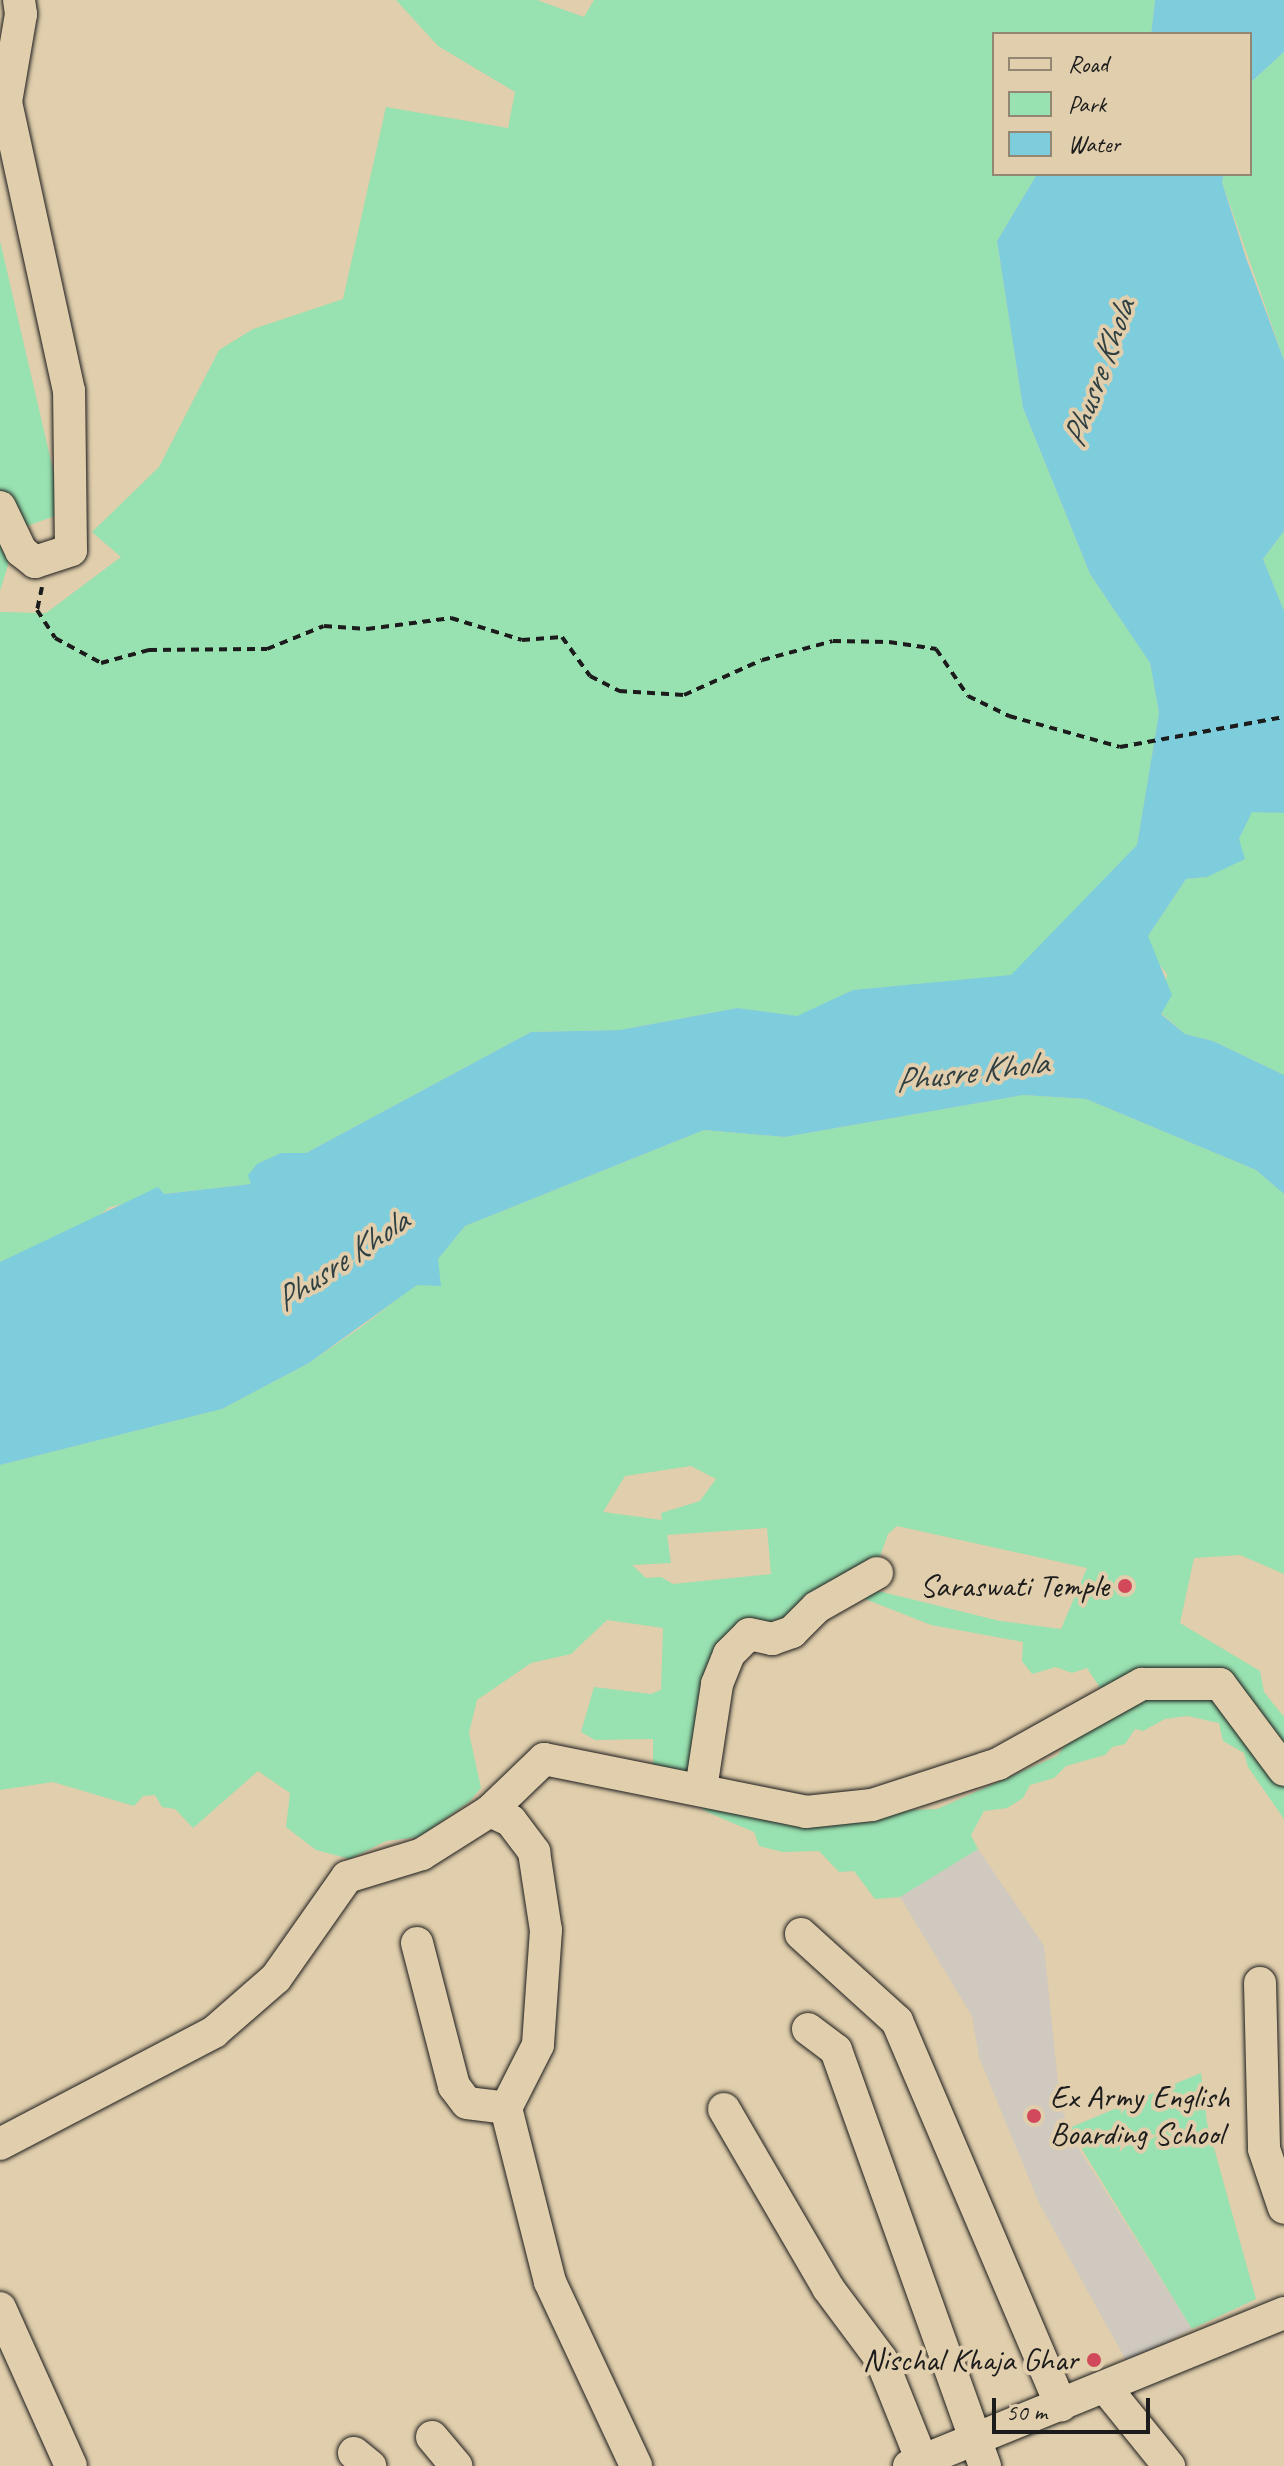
<!DOCTYPE html>
<html>
<head>
<meta charset="utf-8">
<style>
  body { margin:0 }
  #map { position:relative; width:1284px; height:2466px; overflow:hidden; background:#e0ceac; font-family:Caveat,sans-serif }
  div>[style] { position:absolute }
  .built>* { inset:0; background:#cfc9bf }
  .green>* { inset:0; background:#98e1b0 }
  .water>* { inset:0; background:#7ecddc }
  .path>* { height:4px; margin-top:-2px; transform-origin:0; background:repeating-linear-gradient(90deg,#1c1c1c 0 8px,transparent 0 14px) }
  .roads { filter:drop-shadow(0 0 2px #1c1c1c) drop-shadow(0 0 2px #1c1c1c) }
  .minor>* { height:32px; margin:-16px; padding:0 16px; transform-origin:16px; border-radius:16px; background:#e0ceac }
  .dots>* { width:22px; height:22px; translate:-50% -50%; box-sizing:border-box; border:4px solid #e0ceac; border-radius:50% }
  span { translate:-50% -50%; white-space:nowrap; text-align:center; line-height:1.15; -webkit-text-stroke:8px #e0ceac; paint-order:stroke }
  .poi-label { font-size:32px; color:#1c1c1c }
  .right { translate:-100% -50%; text-align:right }
  .left { translate:0 -50%; text-align:left }
  .water-label { font-size:34px; color:#303f42; font-style:italic }
  .legend { position:absolute; left:992px; top:32px; width:260px; height:144px; box-sizing:border-box; background:#e0ceac; border:2px solid #928772; margin:0; padding:10px 14px; list-style:none; font-size:24px; color:#1c1c1c }
  .legend li { display:flex; align-items:center; gap:16px; height:40px }
  .legend b { width:40px; border:2px solid #928772 }
  .scale { position:absolute; left:992px; top:2398px; width:158px; height:36px; box-sizing:border-box; border:4px solid #1c1c1c; border-top:0; padding-left:10px; font-size:24px; line-height:28px; white-space:nowrap; color:#1c1c1c; -webkit-text-stroke:6px #e0ceac; paint-order:stroke }
</style>
</head>
<body>
<div id="map">
  <div class="built">
    <i style="clip-path:polygon(978px 1849px,1044px 1946px,1060px 2103px,1072px 2138px,1192px 2329px,1127px 2362px,1039px 2203px,979px 2057px,972px 2016px,900px 1897px)"></i>
  </div>
  <div class="green">
    <i style="clip-path:polygon(396px 0,537px 0,584px 17px,594px 0,1155px 0,1151px 34px,994px 34px,994px 174px,1037px 174px,997px 241px,1023px 408px,1090px 574px,1150px 663px,1159px 713px,1137px 845px,1012px 976px,853px 990px,797px 1017px,737px 1008px,620px 1030px,531px 1032px,306px 1153px,281px 1153px,252px 1184px,163px 1194px,110px 1207px,93px 1220px,0 1262px,0 612px,46px 613px,121px 557px,92px 532px,159px 467px,219px 350px,253px 329px,343px 299px,386px 107px,508px 128px,515px 92px,438px 46px)"></i>
    <i style="clip-path:polygon(1284px 52px,1284px 360px,1222px 182px,1224px 174px,1250px 174px,1250px 83px)"></i>
    <i style="clip-path:polygon(0 241px,63px 513px,19px 529px,0 591px)"></i>
    <i style="clip-path:polygon(1284px 531px,1284px 611px,1263px 559px)"></i>
    <i style="clip-path:polygon(1252px 811px,1284px 813px,1284px 1075px,1213px 1041px,1185px 1034px,1161px 1013px,1167px 974px,1154px 958px,1148px 936px,1186px 879px,1207px 877px,1239px 839px)"></i>
    <i style="clip-path:polygon(evenodd,1023px 1095px,1086px 1099px,1256px 1170px,1284px 1194px,1284px 1574px,1240px 1555px,1194px 1558px,1180px 1623px,1260px 1671px,1264px 1692px,1284px 1717px,1284px 1763px,1230px 1686px,1107px 1698px,1087px 1668px,1072px 1673px,1056px 1667px,1032px 1674px,1022px 1661px,1023px 1642px,931px 1625px,855px 1595px,870px 1589px,1000px 1621px,1061px 1629px,1087px 1568px,897px 1526px,888px 1534px,875px 1570px,788px 1629px,747px 1628px,690px 1773px,653px 1769px,653px 1739px,595px 1740px,581px 1732px,594px 1687px,651px 1694px,661px 1690px,663px 1628px,607px 1620px,571px 1654px,531px 1663px,477px 1700px,469px 1733px,481px 1788px,469px 1802px,419px 1837px,386px 1841px,350px 1859px,316px 1850px,286px 1827px,290px 1793px,258px 1771px,193px 1828px,175px 1809px,162px 1807px,155px 1795px,143px 1796px,134px 1806px,53px 1782px,0 1790px,0 1465px,222px 1409px,309px 1363px,360px 1328px,417px 1284px,465px 1226px,704px 1130px,785px 1137px,1023px 1095px,691px 1466px,716px 1479px,700px 1501px,661px 1513px,662px 1520px,603px 1512px,625px 1476px,691px 1466px,1023px 1095px,767px 1528px,771px 1574px,673px 1584px,661px 1577px,646px 1578px,632px 1565px,671px 1563px,667px 1535px,767px 1528px)"></i>
    <i style="clip-path:polygon(1132px 1695px,1214px 1699px,1284px 1776px,1284px 1819px,1248px 1767px,1244px 1753px,1223px 1741px,1219px 1723px,1187px 1716px,1165px 1719px,1143px 1731px,1135px 1729px,1125px 1744px,1112px 1747px,1105px 1755px,1066px 1766px,1054px 1778px,1030px 1785px,1023px 1798px,1007px 1808px,984px 1811px,971px 1835px,978px 1849px,900px 1897px,875px 1899px,854px 1871px,839px 1872px,819px 1851px,783px 1852px,759px 1846px,754px 1832px,707px 1812px,679px 1792px,887px 1811px,937px 1809px,1057px 1756px,1075px 1733px)"></i>
    <i style="clip-path:polygon(1201px 2073px,1207px 2123px,1256px 2299px,1192px 2329px,1069px 2128px)"></i>
  </div>
  <div class="water">
    <i style="clip-path:polygon(1155px 0,1284px 0,1284px 52px,1250px 83px,1250px 34px,1151px 34px)"></i>
    <i style="clip-path:polygon(1037px 174px,1224px 174px,1222px 182px,1246px 258px,1284px 360px,1284px 531px,1263px 559px,1284px 611px,1284px 813px,1252px 812px,1239px 839px,1245px 859px,1207px 877px,1186px 879px,1148px 936px,1172px 995px,1161px 1014px,1185px 1034px,1213px 1041px,1284px 1075px,1284px 1194px,1256px 1170px,1086px 1099px,1023px 1095px,785px 1137px,704px 1130px,465px 1226px,438px 1259px,441px 1286px,417px 1285px,309px 1363px,222px 1409px,0 1465px,0 1262px,158px 1187px,164px 1194px,251px 1184px,248px 1175px,257px 1164px,281px 1153px,306px 1153px,531px 1032px,620px 1030px,737px 1008px,797px 1016px,853px 990px,1011px 975px,1137px 845px,1159px 713px,1150px 663px,1090px 574px,1023px 408px,997px 241px)"></i>
  </div>
  <div class="path">
    <i style="left:42px;top:587px;width:24px;rotate:102deg"></i>
    <i style="left:37px;top:610px;width:33px;rotate:57deg"></i>
    <i style="left:55px;top:638px;width:52px;rotate:28.5deg"></i>
    <i style="left:101px;top:663px;width:50px;rotate:-15.2deg"></i>
    <i style="left:149px;top:650px;width:118px;rotate:-0.5deg"></i>
    <i style="left:267px;top:649px;width:61px;rotate:-22deg"></i>
    <i style="left:324px;top:626px;width:43px;rotate:4deg"></i>
    <i style="left:367px;top:629px;width:85px;rotate:-7.5deg"></i>
    <i style="left:451px;top:618px;width:74px;rotate:17.2deg"></i>
    <i style="left:522px;top:640px;width:40px;rotate:-4.3deg"></i>
    <i style="left:562px;top:637px;width:48px;rotate:54.3deg"></i>
    <i style="left:590px;top:676px;width:33px;rotate:27deg"></i>
    <i style="left:619px;top:691px;width:65px;rotate:3.5deg"></i>
    <i style="left:684px;top:695px;width:85px;rotate:-24.2deg"></i>
    <i style="left:762px;top:660px;width:73px;rotate:-15deg"></i>
    <i style="left:833px;top:641px;width:56px;rotate:1deg"></i>
    <i style="left:889px;top:642px;width:48px;rotate:8.5deg"></i>
    <i style="left:936px;top:649px;width:57px;rotate:55.8deg"></i>
    <i style="left:968px;top:696px;width:46px;rotate:26deg"></i>
    <i style="left:1009px;top:716px;width:115px;rotate:15.6deg"></i>
    <i style="left:1120px;top:747px;width:167px;rotate:-10.4deg"></i>
  </div>
  <div class="roads">
    <div class="minor">
      <i style="left:0;top:507px;width:49px;rotate:64.5deg"></i>
      <i style="left:21px;top:551px;width:18px;rotate:38deg"></i>
      <i style="left:35px;top:562px;width:38px;rotate:-18deg"></i>
      <i style="left:71px;top:550px;width:159px;rotate:-90.7deg"></i>
      <i style="left:69px;top:391px;width:296px;rotate:-102.3deg"></i>
      <i style="left:6px;top:102px;width:89px;rotate:-80.3deg"></i>
      <i style="left:21px;top:14px;width:14px;rotate:-98deg"></i>
      <i style="left:701px;top:1789px;width:106px;rotate:-81.3deg"></i>
      <i style="left:717px;top:1684px;width:32px;rotate:-68deg"></i>
      <i style="left:729px;top:1654px;width:28px;rotate:-45deg"></i>
      <i style="left:749px;top:1634px;width:24px;rotate:12deg"></i>
      <i style="left:772px;top:1639px;width:21px;rotate:-19deg"></i>
      <i style="left:792px;top:1632px;width:35px;rotate:-45deg"></i>
      <i style="left:817px;top:1607px;width:69px;rotate:-29.5deg"></i>
      <i style="left:490px;top:1811px;width:75px;rotate:-43.9deg"></i>
      <i style="left:544px;top:1759px;width:267px;rotate:11.4deg"></i>
      <i style="left:806px;top:1812px;width:66px;rotate:-6.1deg"></i>
      <i style="left:872px;top:1805px;width:133px;rotate:-18deg"></i>
      <i style="left:998px;top:1764px;width:165px;rotate:-29.1deg"></i>
      <i style="left:1142px;top:1684px;width:78px"></i>
      <i style="left:1220px;top:1684px;width:107px;rotate:53.3deg"></i>
      <i style="left:801px;top:1934px;width:130px;rotate:42.2deg"></i>
      <i style="left:897px;top:2021px;width:418px;rotate:66.9deg"></i>
      <i style="left:417px;top:1943px;width:148px;rotate:75.5deg"></i>
      <i style="left:454px;top:2086px;width:21px;rotate:53deg"></i>
      <i style="left:467px;top:2103px;width:39px;rotate:7deg"></i>
      <i style="left:1260px;top:1983px;width:166px;rotate:88.6deg"></i>
      <i style="left:1264px;top:2149px;width:62px;rotate:71.3deg"></i>
      <i style="left:808px;top:2029px;width:35px;rotate:37deg"></i>
      <i style="left:836px;top:2050px;width:442px;rotate:70.3deg"></i>
      <i style="left:724px;top:2109px;width:207px;rotate:59.8deg"></i>
      <i style="left:828px;top:2288px;width:89px;rotate:53.3deg"></i>
      <i style="left:881px;top:2359px;width:110px;rotate:68.1deg"></i>
      <i style="left:0;top:2144px;width:242px;rotate:-27.6deg"></i>
      <i style="left:214px;top:2032px;width:82px;rotate:-41.1deg"></i>
      <i style="left:276px;top:1978px;width:123px;rotate:-54.9deg"></i>
      <i style="left:347px;top:1877px;width:78px;rotate:-17deg"></i>
      <i style="left:422px;top:1854px;width:80px;rotate:-32.3deg"></i>
      <i style="left:490px;top:1811px;width:23px;rotate:25deg"></i>
      <i style="left:511px;top:1821px;width:39px;rotate:53deg"></i>
      <i style="left:534px;top:1852px;width:79px;rotate:81.3deg"></i>
      <i style="left:546px;top:1930px;width:115px;rotate:94deg"></i>
      <i style="left:538px;top:2045px;width:71px;rotate:116.9deg"></i>
      <i style="left:506px;top:2108px;width:179px;rotate:75.8deg"></i>
      <i style="left:550px;top:2282px;width:203px;rotate:64.9deg"></i>
      <i style="left:0;top:2308px;width:173px;rotate:65.8deg"></i>
      <i style="left:1105px;top:2387px;width:102px;rotate:51deg"></i>
      <i style="left:432px;top:2437px;width:38px;rotate:50deg"></i>
      <i style="left:354px;top:2453px;width:21px;rotate:39deg"></i>
      <i style="left:909px;top:2466px;width:405px;rotate:-22.2deg"></i>
    </div>
  </div>
  <div class="dots">
    <i style="left:1125px;top:1586px;background:#d1495b"></i>
    <i style="left:1034px;top:2116px;background:#d1495b"></i>
    <i style="left:1094px;top:2360px;background:#d1495b"></i>
  </div>
  <div class="poi-label">
    <span class="right" style="left:1109px;top:1586px">Saraswati Temple</span>
    <span class="left" style="left:1050px;top:2116px">Ex Army English<br>Boarding School</span>
    <span class="right" style="left:1078px;top:2360px">Nischal Khaja Ghar</span>
  </div>
  <div class="water-label">
    <span style="left:1098px;top:373px;rotate:-70deg">Phusre Khola</span>
    <span style="left:971px;top:1071px;rotate:-7deg">Phusre Khola</span>
    <span style="left:341px;top:1260px;rotate:-34deg">Phusre Khola</span>
  </div>
  <ul class="legend">
  <li><b style="height:10px;background:#e0ceac"></b>Road</li>
  <li><b style="height:22px;background:#98e1b0"></b>Park</li>
  <li><b style="height:22px;background:#7ecddc"></b>Water</li>
  </ul>
  <div class="scale">50 m</div>
</div>
</body>
</html>
